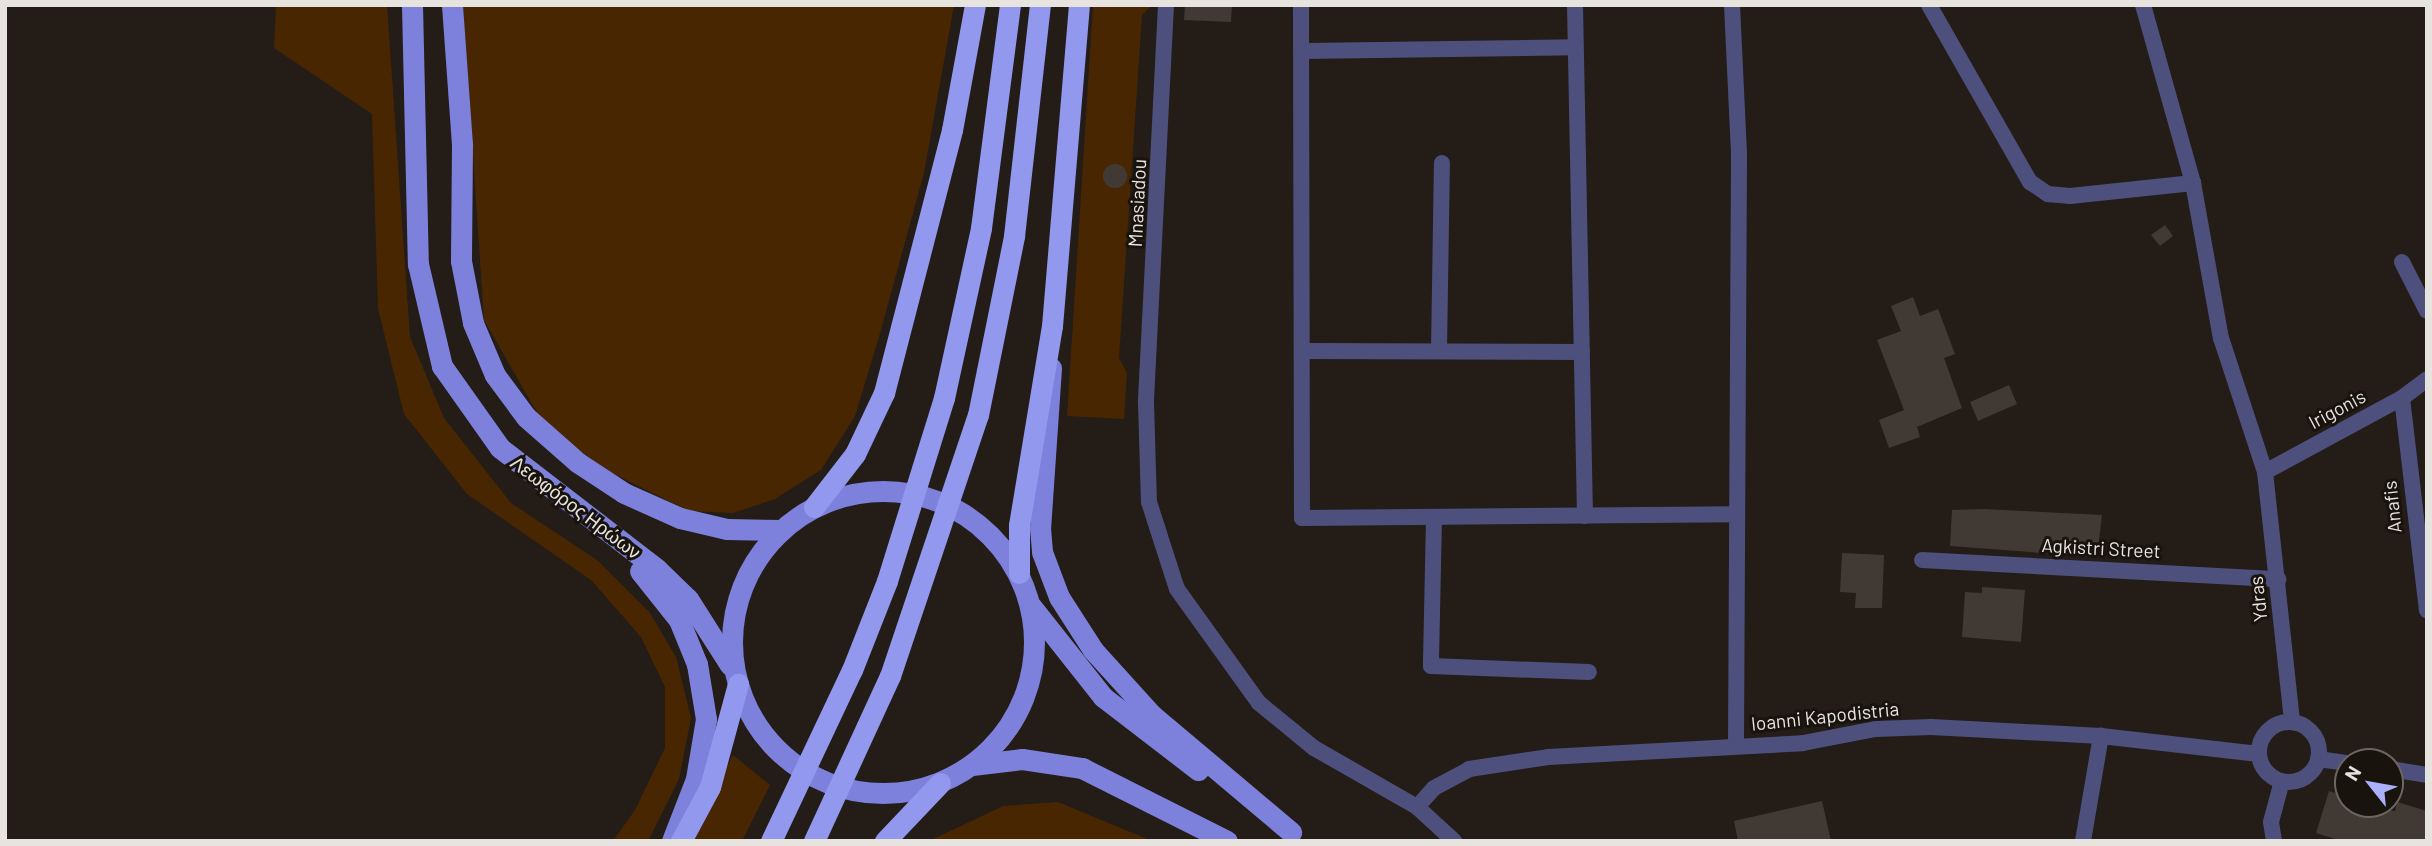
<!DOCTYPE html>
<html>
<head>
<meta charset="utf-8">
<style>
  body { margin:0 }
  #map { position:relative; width:2432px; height:846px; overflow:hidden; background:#231c17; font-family:Barlow,sans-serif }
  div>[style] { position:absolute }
  .green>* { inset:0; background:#482602 }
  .building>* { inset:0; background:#413a34 }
  .round { border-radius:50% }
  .street>* { height:16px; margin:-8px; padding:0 8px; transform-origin:8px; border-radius:8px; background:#4d507c }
  .street>.ring { margin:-8px; padding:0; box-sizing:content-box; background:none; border:16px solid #4d507c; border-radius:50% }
  .primary>* { height:21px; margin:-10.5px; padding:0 10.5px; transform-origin:10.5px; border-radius:10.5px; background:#7e81db }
  .primary>.ring { margin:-10.5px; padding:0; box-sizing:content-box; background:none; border:21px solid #7e81db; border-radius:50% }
  .highway>* { height:21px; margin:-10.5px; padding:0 10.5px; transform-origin:10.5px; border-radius:10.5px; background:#9398ef }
  .highway-bridge>* { height:21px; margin:-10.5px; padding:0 10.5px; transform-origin:10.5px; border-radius:10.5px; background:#9398ef }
  span { translate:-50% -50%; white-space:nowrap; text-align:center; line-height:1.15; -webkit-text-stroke:6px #19130e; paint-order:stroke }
  .street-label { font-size:19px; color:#e7e3df }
  .frame { position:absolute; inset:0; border:7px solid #e7e3df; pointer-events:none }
  .north { position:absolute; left:2334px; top:748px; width:70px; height:70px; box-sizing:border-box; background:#19130e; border:2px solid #6b6662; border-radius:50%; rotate:301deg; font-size:19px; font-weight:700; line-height:28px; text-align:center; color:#e7e3df }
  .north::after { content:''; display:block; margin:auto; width:24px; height:32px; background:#aab0fb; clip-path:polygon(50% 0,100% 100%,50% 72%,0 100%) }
</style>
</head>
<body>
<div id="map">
  <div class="green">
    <i style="clip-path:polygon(276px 5px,387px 5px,410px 337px,444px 418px,511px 503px,597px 560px,650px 613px,676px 657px,691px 718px,679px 779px,648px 841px,613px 841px,635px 810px,665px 748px,665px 687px,641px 637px,591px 580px,467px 494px,404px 414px,378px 309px,372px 114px,274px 48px)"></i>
    <i style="clip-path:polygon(463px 5px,954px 5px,924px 173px,879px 337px,855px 416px,821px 470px,775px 499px,733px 513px,689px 511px,610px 472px,544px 425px,484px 320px)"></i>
    <i style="clip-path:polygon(1093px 5px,1152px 5px,1142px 15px,1119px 358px,1127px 373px,1124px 419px,1067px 416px)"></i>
    <i style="clip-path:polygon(733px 755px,770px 785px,742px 841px,689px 841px)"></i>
    <i style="clip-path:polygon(1058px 802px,1152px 841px,929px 841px,1003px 806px)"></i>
  </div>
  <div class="building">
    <i style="clip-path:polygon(1185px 5px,1232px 5px,1231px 22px,1184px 20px)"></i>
    <i class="round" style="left:1103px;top:164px;width:24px;height:24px"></i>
    <i style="clip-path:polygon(2165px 225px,2173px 236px,2160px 246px,2151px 235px)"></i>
    <i style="clip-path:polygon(1913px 297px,1920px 316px,1938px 309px,1955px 354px,1944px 358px,1962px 408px,1917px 427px,1920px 437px,1889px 448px,1879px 420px,1904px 410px,1877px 340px,1901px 331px,1891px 306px)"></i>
    <i style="clip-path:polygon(2009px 385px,2017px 404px,1978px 421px,1970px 402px)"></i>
    <i style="clip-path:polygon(1983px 509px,2102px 515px,2097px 557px,1950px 546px,1952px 510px)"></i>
    <i style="clip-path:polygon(1842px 553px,1884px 555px,1882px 608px,1855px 608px,1856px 593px,1840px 592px)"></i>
    <i style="clip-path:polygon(1982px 587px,2025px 590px,2021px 642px,1962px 637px,1965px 592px,1982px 593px)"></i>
    <i style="clip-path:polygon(2329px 791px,2348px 797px,2348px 804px,2395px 811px,2397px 802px,2427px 811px,2427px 841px,2342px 841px,2316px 833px)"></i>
    <i style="clip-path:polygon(1822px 801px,1831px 841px,1738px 841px,1734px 821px)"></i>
  </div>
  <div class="street">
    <i style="left:1166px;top:5px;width:399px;rotate:92.9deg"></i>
    <i style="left:1146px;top:403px;width:99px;rotate:88.3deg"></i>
    <i style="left:1149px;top:502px;width:91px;rotate:72.2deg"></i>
    <i style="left:1177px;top:589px;width:140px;rotate:54.3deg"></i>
    <i style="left:1259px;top:703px;width:71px;rotate:39.3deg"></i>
    <i style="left:1314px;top:748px;width:119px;rotate:29.8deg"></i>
    <i style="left:1301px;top:5px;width:513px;rotate:89.89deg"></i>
    <i style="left:1302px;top:518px;width:434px;rotate:-0.5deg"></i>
    <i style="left:1575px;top:5px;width:511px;rotate:88.88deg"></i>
    <i style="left:1732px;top:5px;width:149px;rotate:87.3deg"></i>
    <i style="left:1739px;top:154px;width:592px;rotate:90.29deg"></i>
    <i style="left:1929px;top:5px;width:204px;rotate:60.3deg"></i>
    <i style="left:2030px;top:182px;width:22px;rotate:34deg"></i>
    <i style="left:2048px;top:194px;width:22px;rotate:5deg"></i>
    <i style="left:2070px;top:196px;width:124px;rotate:-6deg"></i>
    <i style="left:2143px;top:5px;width:185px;rotate:74.3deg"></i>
    <i style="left:2193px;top:183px;width:158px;rotate:79.8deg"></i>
    <i style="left:2221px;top:338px;width:141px;rotate:71.8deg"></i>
    <i style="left:2265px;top:472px;width:251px;rotate:83.8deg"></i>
    <i style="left:1304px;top:51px;width:271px;rotate:-0.8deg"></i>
    <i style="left:2402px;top:262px;width:55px;rotate:63deg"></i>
    <i style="left:1439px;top:350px;width:187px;rotate:-89.1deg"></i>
    <i style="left:1305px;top:351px;width:277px;rotate:0.2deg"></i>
    <i style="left:2402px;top:398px;width:214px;rotate:83.3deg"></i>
    <i style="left:2265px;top:472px;width:156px;rotate:-28.4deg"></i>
    <i style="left:2402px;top:398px;width:31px;rotate:-37deg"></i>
    <i style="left:1434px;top:518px;width:148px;rotate:91.2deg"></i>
    <i style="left:1431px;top:666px;width:158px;rotate:2.2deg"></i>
    <i style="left:1922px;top:560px;width:357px;rotate:3.1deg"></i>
    <i class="ring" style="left:2259px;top:722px;width:44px;height:44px"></i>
    <i style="left:2318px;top:759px;width:30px;rotate:8deg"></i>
    <i style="left:2390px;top:769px;width:37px;rotate:9deg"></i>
    <i style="left:1454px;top:841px;width:50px;rotate:-137.4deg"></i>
    <i style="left:1417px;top:807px;width:25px;rotate:-48deg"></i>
    <i style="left:1434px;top:788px;width:40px;rotate:-28deg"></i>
    <i style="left:1469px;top:769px;width:80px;rotate:-8.6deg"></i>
    <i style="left:1548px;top:757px;width:255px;rotate:-3.1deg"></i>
    <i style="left:1803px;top:743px;width:74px;rotate:-10.9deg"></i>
    <i style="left:1876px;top:729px;width:55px;rotate:-2.1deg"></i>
    <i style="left:1931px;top:727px;width:170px;rotate:3deg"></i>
    <i style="left:2101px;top:736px;width:159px;rotate:6.5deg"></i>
    <i style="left:2083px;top:841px;width:107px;rotate:-80.3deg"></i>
    <i style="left:2274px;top:841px;width:19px;rotate:-99deg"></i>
    <i style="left:2271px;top:822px;width:42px;rotate:-75deg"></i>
  </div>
  <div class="primary">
    <i style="left:412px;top:5px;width:259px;rotate:88.7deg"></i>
    <i style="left:418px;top:264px;width:105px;rotate:76.8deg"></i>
    <i style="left:442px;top:366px;width:100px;rotate:54.7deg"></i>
    <i style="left:500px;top:448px;width:198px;rotate:37.6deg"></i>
    <i style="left:657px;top:569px;width:43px;rotate:44.1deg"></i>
    <i style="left:688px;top:599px;width:78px;rotate:57.5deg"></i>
    <i style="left:452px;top:5px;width:139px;rotate:85.9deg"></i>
    <i style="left:462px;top:144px;width:117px;rotate:90.5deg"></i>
    <i style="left:461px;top:261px;width:63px;rotate:79deg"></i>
    <i style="left:473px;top:323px;width:56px;rotate:67.1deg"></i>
    <i style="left:495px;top:375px;width:52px;rotate:53.6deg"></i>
    <i style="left:526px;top:417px;width:68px;rotate:41.4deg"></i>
    <i style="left:577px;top:462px;width:56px;rotate:33.4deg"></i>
    <i style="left:624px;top:493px;width:61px;rotate:24.1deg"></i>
    <i style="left:680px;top:518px;width:48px;rotate:13.2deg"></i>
    <i style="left:727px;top:529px;width:54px;rotate:1.1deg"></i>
    <i style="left:1051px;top:368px;width:160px;rotate:93.9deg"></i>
    <i style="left:1040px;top:528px;width:24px;rotate:85deg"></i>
    <i style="left:1042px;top:552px;width:48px;rotate:69.3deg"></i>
    <i style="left:1059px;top:597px;width:63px;rotate:57.3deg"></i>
    <i style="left:1093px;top:650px;width:88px;rotate:47.8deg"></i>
    <i style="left:1152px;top:715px;width:182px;rotate:40.1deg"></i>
    <i class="ring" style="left:732px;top:491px;width:281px;height:281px"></i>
    <i style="left:640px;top:571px;width:63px;rotate:51.5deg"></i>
    <i style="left:679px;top:620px;width:48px;rotate:67.8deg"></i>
    <i style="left:697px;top:664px;width:56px;rotate:80.7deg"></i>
    <i style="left:706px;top:719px;width:61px;rotate:99.5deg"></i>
    <i style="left:696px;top:779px;width:66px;rotate:111.2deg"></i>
    <i style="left:1031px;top:606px;width:116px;rotate:51.6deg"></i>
    <i style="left:1103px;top:697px;width:120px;rotate:37.5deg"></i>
    <i style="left:972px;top:765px;width:50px;rotate:-6.8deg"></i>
    <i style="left:1022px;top:759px;width:61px;rotate:8.5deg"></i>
    <i style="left:1082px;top:768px;width:162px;rotate:26.7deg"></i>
  </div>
  <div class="highway">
    <i style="left:944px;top:398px;width:174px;rotate:-77.7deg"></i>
    <i style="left:981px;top:228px;width:225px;rotate:-82.6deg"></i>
    <i style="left:978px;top:415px;width:183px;rotate:-78.6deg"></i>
    <i style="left:1014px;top:236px;width:232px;rotate:-83.6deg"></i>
    <i style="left:814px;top:507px;width:67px;rotate:-52.3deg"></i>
    <i style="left:855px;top:454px;width:68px;rotate:-64.6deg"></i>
    <i style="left:884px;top:393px;width:272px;rotate:-75.5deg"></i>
    <i style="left:952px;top:130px;width:127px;rotate:-79.6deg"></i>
    <i style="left:1019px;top:573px;width:48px;rotate:-90deg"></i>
    <i style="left:1019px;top:525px;width:202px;rotate:-80.6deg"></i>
    <i style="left:1052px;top:326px;width:322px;rotate:-85.2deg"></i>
    <i style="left:681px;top:841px;width:61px;rotate:-61.8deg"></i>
    <i style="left:710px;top:787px;width:107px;rotate:-74.8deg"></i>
    <i style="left:885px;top:841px;width:80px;rotate:-46.5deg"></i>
  </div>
  <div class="highway-bridge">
    <i style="left:771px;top:841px;width:189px;rotate:-64.7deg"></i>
    <i style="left:852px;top:670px;width:96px;rotate:-68.5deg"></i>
    <i style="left:887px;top:581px;width:192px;rotate:-72.7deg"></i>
    <i style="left:814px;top:841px;width:182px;rotate:-65.3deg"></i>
    <i style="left:890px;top:676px;width:275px;rotate:-71.4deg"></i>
  </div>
  <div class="street-label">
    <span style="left:1137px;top:203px;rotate:-87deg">Mnasiadou</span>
    <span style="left:2337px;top:409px;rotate:-28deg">Irigonis</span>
    <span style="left:576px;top:507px;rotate:37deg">Λεωφόρος Ηρώων</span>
    <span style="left:2392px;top:507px;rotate:-96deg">Anafis</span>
    <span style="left:2101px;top:548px;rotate:3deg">Agkistri Street</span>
    <span style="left:2258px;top:599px;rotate:-96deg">Ydras</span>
    <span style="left:1825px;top:716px;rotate:-6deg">Ioanni Kapodistria</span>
  </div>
  <div class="frame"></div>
  <div class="north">N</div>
</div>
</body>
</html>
